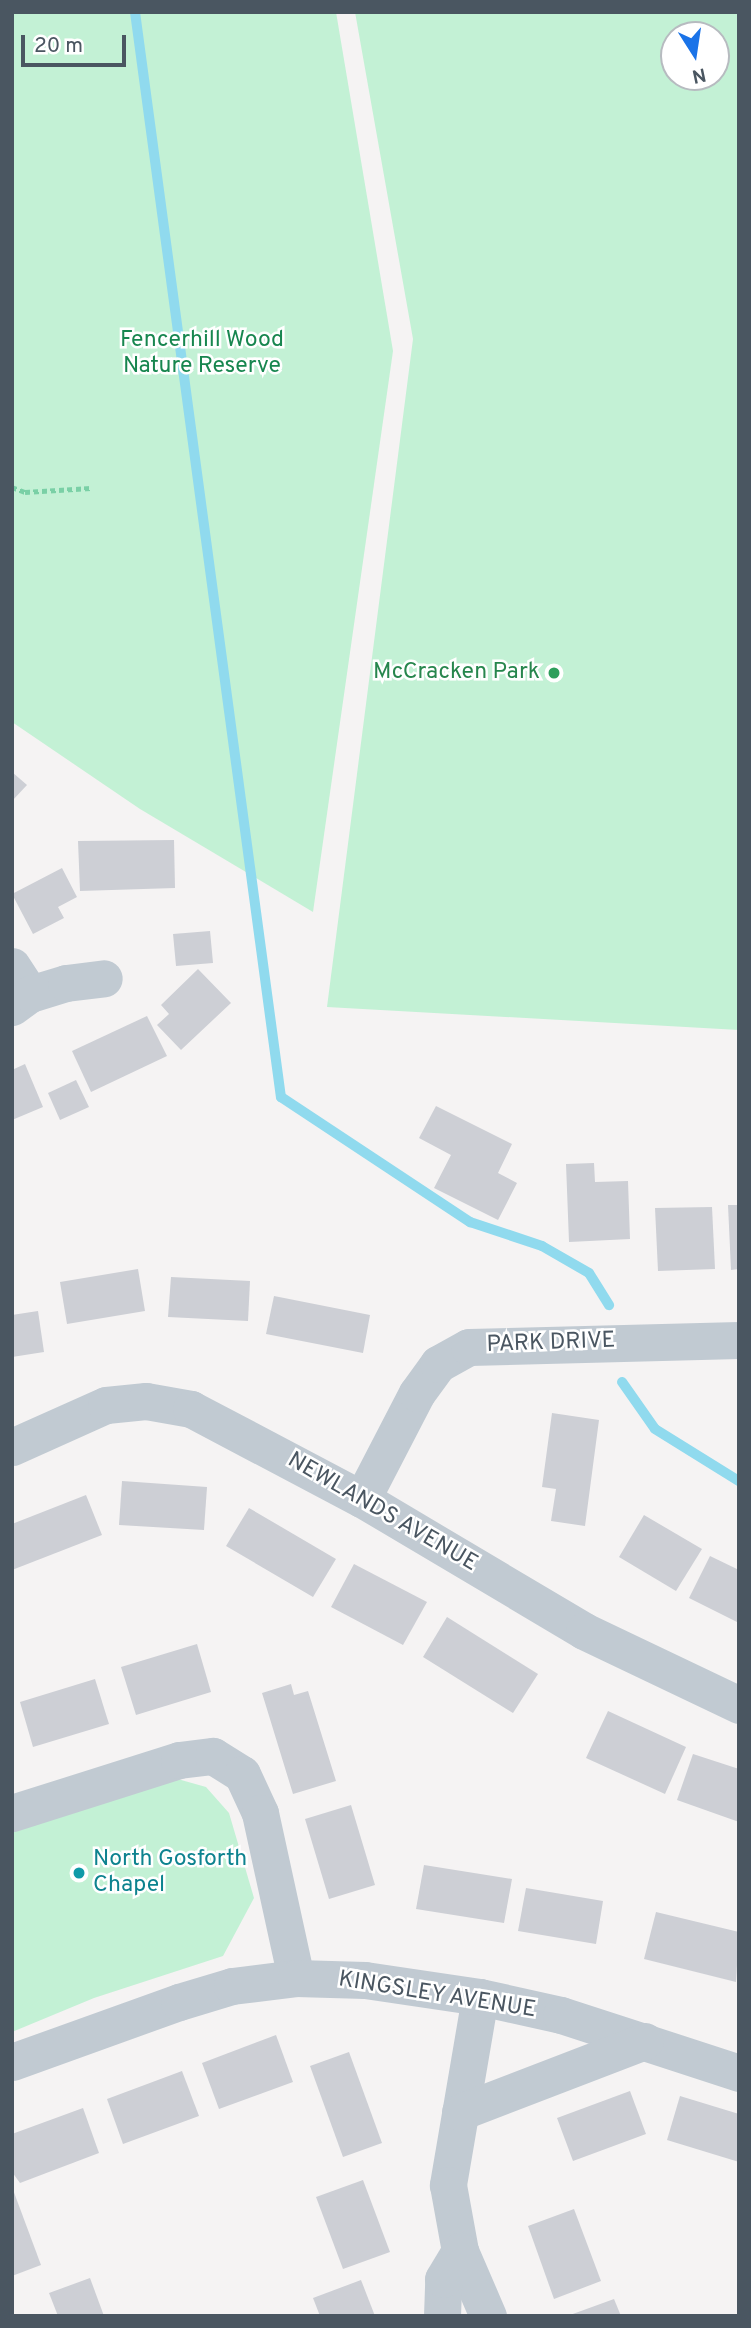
<!DOCTYPE html>
<html>
<head>
<meta charset="utf-8">
<style>
  body { margin:0 }
  #map { position:relative; width:751px; height:2328px; overflow:hidden; background:#f5f3f3; font-family:Overpass,sans-serif }
  div>[style] { position:absolute }
  .green>* { inset:0; background:#c3f1d5 }
  .stream>* { height:10px; margin:-5px; padding:0 5px; transform-origin:5px; border-radius:5px; background:#90daee }
  .building>* { inset:0; background:#cdcfd5 }
  .path>* { height:4.5px; margin-top:-2.25px; transform-origin:0; background:repeating-linear-gradient(90deg,#7ad0a6 0 5px,transparent 0 8.5px) }
  .minor>* { height:37px; margin:-18.5px; padding:0 18.5px; transform-origin:18.5px; border-radius:18.5px; background:#c1cad2 }
  .dots>* { width:19px; height:19px; translate:-50% -50%; box-sizing:border-box; border:4px solid #fff; border-radius:50% }
  span { translate:-50% -50%; white-space:nowrap; text-align:center; line-height:1.15; -webkit-text-stroke:5px #fff; paint-order:stroke }
  .park-label { font-size:23px; color:#17864f }
  .leisure-label { font-size:23px; color:#27864d }
  .right { translate:-100% -50%; text-align:right }
  .street-label { font-size:23px; color:#4a5661 }
  .culture-label { font-size:23px; color:#0d838f }
  .left { translate:0 -50%; text-align:left }
  .frame { position:absolute; inset:0; border:14px solid #4a5661; pointer-events:none }
  .north { position:absolute; left:660px; top:21px; width:70px; height:70px; box-sizing:border-box; background:#fff; border:2px solid #b7bbc0; border-radius:50%; rotate:168deg; font-size:19px; font-weight:700; line-height:28px; text-align:center; color:#4a5661 }
  .north::after { content:''; display:block; margin:auto; width:24px; height:32px; background:#1a73e8; clip-path:polygon(50% 0,100% 100%,50% 72%,0 100%) }
  .scale { position:absolute; left:21px; top:35px; width:105px; height:32px; box-sizing:border-box; border:4px solid #4a5661; border-top:0; padding-left:9px; font-size:21px; line-height:24px; white-space:nowrap; color:#4a5661; -webkit-text-stroke:5px #fff; paint-order:stroke }
</style>
</head>
<body>
<div id="map">
  <div class="green">
    <i style="clip-path:polygon(12px 12px,336px 12px,393px 351px,313px 912px,140px 809px,12px 722px)"></i>
    <i style="clip-path:polygon(evenodd,355px 12px,739px 12px,739px 1030px,327px 1007px,413px 339px,355px 12px,674px 35px,716px 35px,716px 77px,674px 77px,674px 35px)"></i>
    <i style="clip-path:polygon(167px 1776px,206px 1787px,229px 1813px,254px 1898px,223px 1956px,94px 1998px,12px 2032px,12px 1824px)"></i>
  </div>
  <div class="stream">
    <i style="left:135px;top:12px;width:1095px;rotate:82.34deg"></i>
    <i style="left:281px;top:1097px;width:227px;rotate:33.5deg"></i>
    <i style="left:470px;top:1222px;width:76px;rotate:18.4deg"></i>
    <i style="left:542px;top:1246px;width:54px;rotate:29.9deg"></i>
    <i style="left:589px;top:1273px;width:38px;rotate:58deg"></i>
    <i style="left:622px;top:1382px;width:57px;rotate:54.9deg"></i>
    <i style="left:655px;top:1429px;width:99px;rotate:31.8deg"></i>
  </div>
  <div class="building">
    <i style="clip-path:polygon(12px 772px,27px 785px,12px 801px)"></i>
    <i style="clip-path:polygon(174px 840px,175px 888px,80px 891px,78px 841px)"></i>
    <i style="clip-path:polygon(62px 868px,77px 897px,58px 907px,64px 918px,33px 934px,12px 894px)"></i>
    <i style="clip-path:polygon(210px 931px,213px 963px,176px 966px,173px 934px)"></i>
    <i style="clip-path:polygon(198px 969px,231px 1003px,181px 1050px,157px 1025px,169px 1014px,161px 1005px)"></i>
    <i style="clip-path:polygon(147px 1016px,167px 1056px,91px 1092px,72px 1051px)"></i>
    <i style="clip-path:polygon(25px 1064px,43px 1107px,12px 1120px,12px 1070px)"></i>
    <i style="clip-path:polygon(76px 1080px,89px 1107px,60px 1120px,48px 1093px)"></i>
    <i style="clip-path:polygon(436px 1106px,512px 1144px,498px 1173px,517px 1183px,498px 1220px,434px 1188px,451px 1155px,419px 1138px)"></i>
    <i style="clip-path:polygon(594px 1163px,595px 1182px,628px 1181px,630px 1239px,569px 1242px,566px 1164px)"></i>
    <i style="clip-path:polygon(728px 1205px,739px 1205px,739px 1269px,731px 1270px)"></i>
    <i style="clip-path:polygon(712px 1207px,715px 1269px,658px 1271px,655px 1208px)"></i>
    <i style="clip-path:polygon(138px 1269px,145px 1311px,67px 1324px,60px 1282px)"></i>
    <i style="clip-path:polygon(171px 1277px,250px 1281px,248px 1321px,168px 1317px)"></i>
    <i style="clip-path:polygon(274px 1296px,370px 1315px,363px 1353px,266px 1334px)"></i>
    <i style="clip-path:polygon(38px 1311px,44px 1352px,12px 1357px,12px 1315px)"></i>
    <i style="clip-path:polygon(552px 1413px,599px 1420px,585px 1526px,551px 1521px,556px 1489px,542px 1487px)"></i>
    <i style="clip-path:polygon(122px 1481px,207px 1487px,204px 1530px,119px 1525px)"></i>
    <i style="clip-path:polygon(86px 1495px,102px 1535px,12px 1570px,12px 1524px)"></i>
    <i style="clip-path:polygon(249px 1508px,336px 1559px,313px 1597px,226px 1546px)"></i>
    <i style="clip-path:polygon(644px 1515px,702px 1549px,676px 1591px,619px 1557px)"></i>
    <i style="clip-path:polygon(710px 1556px,739px 1570px,739px 1623px,689px 1598px)"></i>
    <i style="clip-path:polygon(354px 1564px,427px 1602px,403px 1645px,331px 1607px)"></i>
    <i style="clip-path:polygon(447px 1617px,538px 1674px,513px 1713px,423px 1657px)"></i>
    <i style="clip-path:polygon(197px 1644px,211px 1692px,136px 1715px,121px 1667px)"></i>
    <i style="clip-path:polygon(95px 1679px,109px 1724px,33px 1747px,20px 1702px)"></i>
    <i style="clip-path:polygon(291px 1684px,294px 1695px,308px 1691px,336px 1781px,293px 1794px,262px 1693px)"></i>
    <i style="clip-path:polygon(608px 1711px,686px 1747px,665px 1794px,586px 1758px)"></i>
    <i style="clip-path:polygon(693px 1754px,739px 1769px,739px 1822px,677px 1800px)"></i>
    <i style="clip-path:polygon(351px 1805px,375px 1885px,329px 1899px,305px 1819px)"></i>
    <i style="clip-path:polygon(424px 1865px,512px 1879px,504px 1923px,416px 1909px)"></i>
    <i style="clip-path:polygon(526px 1888px,603px 1901px,596px 1944px,518px 1931px)"></i>
    <i style="clip-path:polygon(656px 1912px,739px 1932px,736px 1982px,644px 1959px)"></i>
    <i style="clip-path:polygon(276px 2035px,293px 2082px,219px 2109px,202px 2063px)"></i>
    <i style="clip-path:polygon(349px 2052px,382px 2143px,343px 2157px,310px 2066px)"></i>
    <i style="clip-path:polygon(182px 2071px,199px 2116px,123px 2144px,107px 2099px)"></i>
    <i style="clip-path:polygon(630px 2091px,646px 2134px,573px 2161px,557px 2118px)"></i>
    <i style="clip-path:polygon(680px 2096px,739px 2114px,739px 2162px,667px 2140px)"></i>
    <i style="clip-path:polygon(83px 2108px,99px 2153px,20px 2183px,12px 2172px,12px 2134px)"></i>
    <i style="clip-path:polygon(363px 2180px,390px 2252px,343px 2269px,316px 2197px)"></i>
    <i style="clip-path:polygon(12px 2187px,41px 2265px,12px 2276px)"></i>
    <i style="clip-path:polygon(574px 2209px,601px 2281px,554px 2299px,528px 2226px)"></i>
    <i style="clip-path:polygon(90px 2278px,104px 2316px,58px 2316px,49px 2293px)"></i>
    <i style="clip-path:polygon(361px 2280px,375px 2316px,320px 2316px,313px 2298px)"></i>
    <i style="clip-path:polygon(614px 2299px,621px 2316px,570px 2316px,570px 2315px)"></i>
  </div>
  <div class="path">
    <i style="left:12px;top:487px;width:14px;rotate:21deg"></i>
    <i style="left:25px;top:492px;width:66px;rotate:-3.5deg"></i>
  </div>
  <div class="minor">
    <i style="left:12px;top:966px;width:33px;rotate:57deg"></i>
    <i style="left:12px;top:1007px;width:22px;rotate:-36deg"></i>
    <i style="left:30px;top:994px;width:38px;rotate:-17deg"></i>
    <i style="left:66px;top:983px;width:38px;rotate:-7deg"></i>
    <i style="left:12px;top:1447px;width:103px;rotate:-24.1deg"></i>
    <i style="left:106px;top:1405px;width:40px;rotate:-5.7deg"></i>
    <i style="left:146px;top:1401px;width:46px;rotate:10.1deg"></i>
    <i style="left:191px;top:1409px;width:193px;rotate:27.8deg"></i>
    <i style="left:362px;top:1499px;width:258px;rotate:30.7deg"></i>
    <i style="left:584px;top:1631px;width:172px;rotate:25.5deg"></i>
    <i style="left:362px;top:1499px;width:119px;rotate:-62.6deg"></i>
    <i style="left:417px;top:1393px;width:36px;rotate:-54deg"></i>
    <i style="left:438px;top:1364px;width:35px;rotate:-29deg"></i>
    <i style="left:469px;top:1347px;width:270px;rotate:-1.5deg"></i>
    <i style="left:12px;top:1813px;width:175px;rotate:-17.6deg"></i>
    <i style="left:179px;top:1760px;width:34px;rotate:-7deg"></i>
    <i style="left:213px;top:1756px;width:34px;rotate:32deg"></i>
    <i style="left:242px;top:1774px;width:43px;rotate:65.2deg"></i>
    <i style="left:260px;top:1813px;width:169px;rotate:77.7deg"></i>
    <i style="left:480px;top:1997px;width:191px;rotate:99.7deg"></i>
    <i style="left:448px;top:2185px;width:67px;rotate:79.7deg"></i>
    <i style="left:460px;top:2251px;width:71px;rotate:66.7deg"></i>
    <i style="left:12px;top:2062px;width:177px;rotate:-19.8deg"></i>
    <i style="left:179px;top:2002px;width:55px;rotate:-16.8deg"></i>
    <i style="left:232px;top:1986px;width:64px;rotate:-7.1deg"></i>
    <i style="left:296px;top:1978px;width:69px;rotate:1.7deg"></i>
    <i style="left:365px;top:1980px;width:116px;rotate:8.4deg"></i>
    <i style="left:480px;top:1997px;width:83px;rotate:12.5deg"></i>
    <i style="left:561px;top:2015px;width:187px;rotate:18deg"></i>
    <i style="left:460px;top:2112px;width:198px;rotate:-21deg"></i>
    <i style="left:442px;top:2316px;width:37px;rotate:-88deg"></i>
    <i style="left:443px;top:2279px;width:33px;rotate:-59deg"></i>
  </div>
  <div class="dots">
    <i style="left:554px;top:673px;background:#2e9e5b"></i>
    <i style="left:79px;top:1873px;background:#0f9aa8"></i>
  </div>
  <div class="park-label">
    <span style="left:202px;top:354px">Fencerhill Wood<br>Nature Reserve</span>
  </div>
  <div class="leisure-label">
    <span class="right" style="left:540px;top:673px">McCracken Park</span>
  </div>
  <div class="street-label">
    <span style="left:551px;top:1344px;rotate:-2deg">PARK DRIVE</span>
    <span style="left:382px;top:1513px;rotate:30deg">NEWLANDS AVENUE</span>
    <span style="left:437px;top:1996px;rotate:9deg">KINGSLEY AVENUE</span>
  </div>
  <div class="culture-label">
    <span class="left" style="left:93px;top:1873px">North Gosforth<br>Chapel</span>
  </div>
  <div class="frame"></div>
  <div class="north">N</div>
  <div class="scale">20 m</div>
</div>
</body>
</html>
